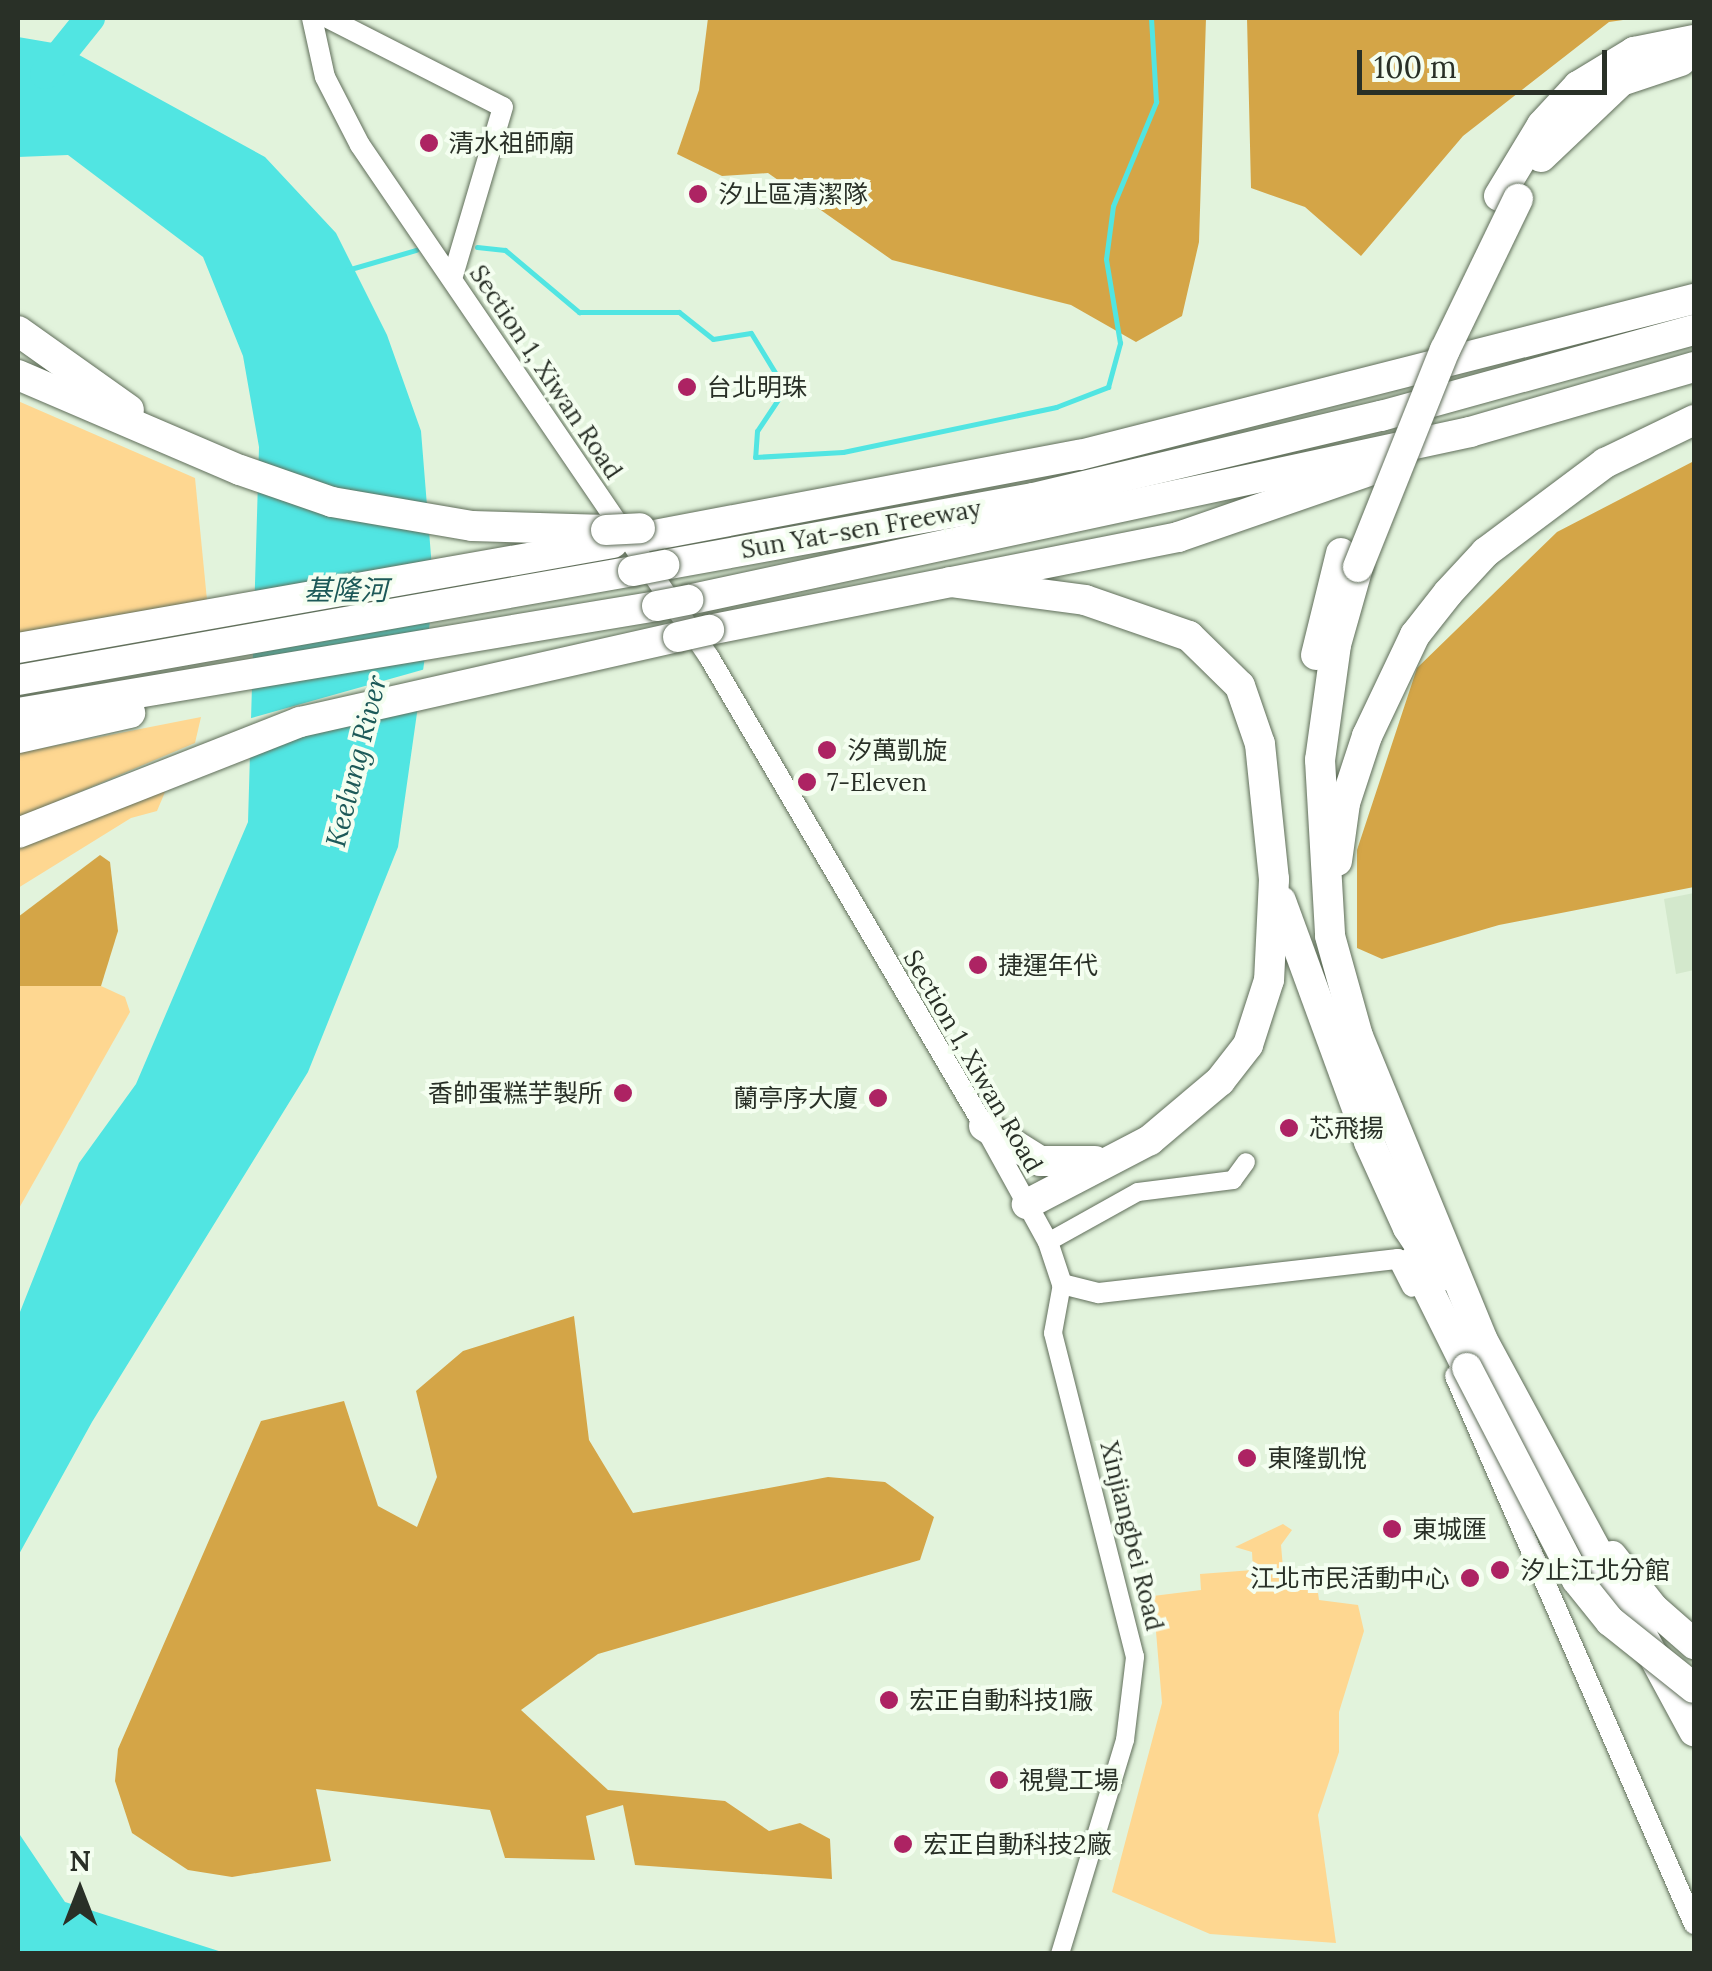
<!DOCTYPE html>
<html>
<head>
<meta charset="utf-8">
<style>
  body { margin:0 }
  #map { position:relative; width:1712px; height:1971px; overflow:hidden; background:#e2f3dc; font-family:Lora,"Noto Sans TC",serif }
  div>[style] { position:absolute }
  .built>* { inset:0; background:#d3e8cc }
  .green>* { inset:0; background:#fed791 }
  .forest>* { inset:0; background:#d4a547 }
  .water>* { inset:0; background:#51e5e2 }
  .pier>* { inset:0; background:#e2f3dc }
  .stream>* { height:5px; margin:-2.5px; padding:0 2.5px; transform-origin:2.5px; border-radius:2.5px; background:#51e5e2 }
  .river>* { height:30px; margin:-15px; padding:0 15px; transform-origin:15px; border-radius:15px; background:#51e5e2 }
  .roads { filter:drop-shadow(0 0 2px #606e5a) drop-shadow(0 0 2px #606e5a) }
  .minor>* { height:18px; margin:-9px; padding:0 9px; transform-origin:9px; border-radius:9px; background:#fff }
  .tertiary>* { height:20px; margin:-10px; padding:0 10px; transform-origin:10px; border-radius:10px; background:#fff }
  .motorway>* { height:30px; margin:-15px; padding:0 15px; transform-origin:15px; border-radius:15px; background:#fff }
  .bridges { filter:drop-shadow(0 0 2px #606e5a) drop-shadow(0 0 2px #606e5a) }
  .motorway-bridge>* { height:30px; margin:-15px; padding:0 15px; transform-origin:15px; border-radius:15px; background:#fff }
  .dots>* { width:28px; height:28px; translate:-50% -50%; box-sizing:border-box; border:5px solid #f4fef0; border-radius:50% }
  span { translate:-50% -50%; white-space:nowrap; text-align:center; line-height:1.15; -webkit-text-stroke:8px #f4fef0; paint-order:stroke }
  .poi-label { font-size:25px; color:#293027 }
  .left { translate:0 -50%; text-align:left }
  .right { translate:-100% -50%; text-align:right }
  .street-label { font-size:25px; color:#293027 }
  .water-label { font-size:28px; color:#1c5958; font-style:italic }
  .frame { position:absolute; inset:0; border:20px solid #293027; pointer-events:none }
  .north { position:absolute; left:30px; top:1841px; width:100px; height:100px; -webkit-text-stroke:8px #f4fef0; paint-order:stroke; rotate:0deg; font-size:28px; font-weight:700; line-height:40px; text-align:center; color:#293027 }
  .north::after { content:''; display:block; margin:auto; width:35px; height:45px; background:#293027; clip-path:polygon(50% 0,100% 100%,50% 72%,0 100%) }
  .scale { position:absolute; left:1357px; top:50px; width:250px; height:45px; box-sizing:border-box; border:5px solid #293027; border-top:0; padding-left:12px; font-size:30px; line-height:35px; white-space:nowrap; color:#293027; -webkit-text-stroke:8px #f4fef0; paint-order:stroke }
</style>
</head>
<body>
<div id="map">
  <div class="built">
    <i style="clip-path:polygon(1694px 893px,1694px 970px,1676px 974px,1664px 899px)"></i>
  </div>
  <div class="green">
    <i style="clip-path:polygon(18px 401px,195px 478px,207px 600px,18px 633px)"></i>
    <i style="clip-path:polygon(201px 717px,195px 743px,18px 818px,18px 753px)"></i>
    <i style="clip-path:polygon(138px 785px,165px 792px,157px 811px,131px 818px,18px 888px,18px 833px)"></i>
    <i style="clip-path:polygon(18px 986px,101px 986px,125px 997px,130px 1012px,18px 1210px)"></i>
    <i style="clip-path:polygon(1283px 1524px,1292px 1530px,1281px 1545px,1283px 1568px,1299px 1569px,1298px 1585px,1317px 1585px,1319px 1600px,1358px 1605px,1364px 1631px,1339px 1712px,1339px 1752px,1318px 1815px,1336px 1943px,1210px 1934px,1112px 1892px,1162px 1703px,1153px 1596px,1201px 1590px,1200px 1574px,1253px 1570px,1252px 1552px,1235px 1547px)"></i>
  </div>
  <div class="forest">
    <i style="clip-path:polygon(708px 18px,1206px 18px,1199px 242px,1182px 316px,1136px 342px,1071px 305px,892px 260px,768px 173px,722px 176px,677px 154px,699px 90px)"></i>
    <i style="clip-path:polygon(1247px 18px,1637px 18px,1609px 22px,1463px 136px,1361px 256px,1305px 207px,1251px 188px)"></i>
    <i style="clip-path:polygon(1694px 461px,1694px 887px,1499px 925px,1382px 959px,1357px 948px,1357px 850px,1417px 668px,1557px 532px)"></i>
    <i style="clip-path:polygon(100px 855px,110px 862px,118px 931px,101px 986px,18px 986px,18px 917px)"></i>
    <i style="clip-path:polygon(574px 1316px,589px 1440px,633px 1513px,828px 1477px,885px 1482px,934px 1517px,920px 1560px,598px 1654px,521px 1710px,608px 1790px,725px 1801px,769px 1831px,800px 1823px,830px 1839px,832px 1879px,635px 1865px,623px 1805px,586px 1816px,595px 1860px,505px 1858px,490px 1810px,316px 1789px,331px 1861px,232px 1877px,188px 1870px,132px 1833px,115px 1781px,118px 1749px,261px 1421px,344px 1401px,378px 1506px,417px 1527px,437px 1477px,416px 1391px,463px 1351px)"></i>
  </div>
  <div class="water">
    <i style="clip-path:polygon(18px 37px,59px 44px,265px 157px,336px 233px,387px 335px,421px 431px,434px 593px,398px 847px,308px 1072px,92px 1422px,18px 1556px,18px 1317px,79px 1163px,136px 1084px,248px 822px,259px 447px,243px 356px,203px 257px,68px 155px,18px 157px)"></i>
    <i style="clip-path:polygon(18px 1832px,65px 1902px,225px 1953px,18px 1953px)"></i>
  </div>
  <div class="pier">
    <i style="clip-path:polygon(429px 668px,425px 691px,247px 744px,248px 719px)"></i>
  </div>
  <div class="stream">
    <i style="left:477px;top:247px;width:28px;rotate:6deg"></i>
    <i style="left:505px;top:250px;width:97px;rotate:40deg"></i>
    <i style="left:579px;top:312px;width:100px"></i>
    <i style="left:679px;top:312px;width:43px;rotate:38.5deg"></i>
    <i style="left:713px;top:339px;width:38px;rotate:-9deg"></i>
    <i style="left:751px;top:333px;width:66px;rotate:58.7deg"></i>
    <i style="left:785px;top:389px;width:50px;rotate:123.7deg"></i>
    <i style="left:757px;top:431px;width:26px;rotate:94deg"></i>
    <i style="left:755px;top:457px;width:88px;rotate:-3.3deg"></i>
    <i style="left:843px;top:452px;width:218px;rotate:-11.9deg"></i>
    <i style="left:1056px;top:407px;width:56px;rotate:-21deg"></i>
    <i style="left:1108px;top:387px;width:46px;rotate:-74.7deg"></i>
    <i style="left:1120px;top:343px;width:85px;rotate:-99.5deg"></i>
    <i style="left:1106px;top:259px;width:53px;rotate:-82.5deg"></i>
    <i style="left:1113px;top:206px;width:113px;rotate:-67.5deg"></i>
    <i style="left:1156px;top:102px;width:84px;rotate:-93.4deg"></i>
    <i style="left:347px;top:270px;width:72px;rotate:-16.2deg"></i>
  </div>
  <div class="river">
    <i style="left:45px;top:74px;width:72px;rotate:-51.2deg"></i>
  </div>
  <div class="roads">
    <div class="minor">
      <i style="left:1048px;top:1242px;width:103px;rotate:-29.1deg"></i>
      <i style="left:1138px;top:1192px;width:96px;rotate:-7.2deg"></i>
      <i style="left:1233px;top:1180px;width:22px;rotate:-54deg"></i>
      <i style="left:1060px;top:1954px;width:224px;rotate:-73.1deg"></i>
      <i style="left:1125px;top:1740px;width:84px;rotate:-83.1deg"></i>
      <i style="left:1135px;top:1657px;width:334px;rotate:-104.2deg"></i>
      <i style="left:1053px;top:1333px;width:50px;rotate:-79.6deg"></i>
    </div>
    <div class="tertiary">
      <i style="left:312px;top:18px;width:60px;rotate:77.6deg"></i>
      <i style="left:325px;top:77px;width:76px;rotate:62.8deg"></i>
      <i style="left:360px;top:145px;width:620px;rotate:55.72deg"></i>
      <i style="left:709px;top:657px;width:544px;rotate:59.61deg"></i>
      <i style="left:984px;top:1126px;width:132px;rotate:61.1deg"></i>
      <i style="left:1048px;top:1242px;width:44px;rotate:71.6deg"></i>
      <i style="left:1062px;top:1284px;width:38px;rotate:14deg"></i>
      <i style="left:1099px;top:1293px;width:301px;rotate:-6.5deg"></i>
      <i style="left:1398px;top:1259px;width:31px;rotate:63deg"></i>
      <i style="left:328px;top:18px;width:196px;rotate:27deg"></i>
      <i style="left:503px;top:107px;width:176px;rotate:106.5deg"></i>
      <i style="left:1455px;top:1376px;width:598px;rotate:66.44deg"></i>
    </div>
    <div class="motorway">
      <i style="left:1541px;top:157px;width:110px;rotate:-43.5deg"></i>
      <i style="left:1621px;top:81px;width:63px;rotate:-18.4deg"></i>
      <i style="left:1499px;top:196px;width:83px;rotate:-58.8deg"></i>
      <i style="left:1542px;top:125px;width:53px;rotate:-47.3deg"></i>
      <i style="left:1578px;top:86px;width:66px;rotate:-31.3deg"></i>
      <i style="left:1634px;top:52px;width:61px;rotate:-11.3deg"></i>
      <i style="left:18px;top:331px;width:136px;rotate:35.4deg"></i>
      <i style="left:18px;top:375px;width:241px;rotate:23.2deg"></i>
      <i style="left:240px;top:470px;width:97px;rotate:19.2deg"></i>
      <i style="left:332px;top:502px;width:142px;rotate:9.7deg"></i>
      <i style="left:472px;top:526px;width:134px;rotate:1.7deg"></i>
      <i style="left:644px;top:537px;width:444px;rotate:-10.7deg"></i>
      <i style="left:1080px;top:455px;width:634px;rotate:-14.26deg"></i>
      <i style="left:664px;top:565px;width:375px;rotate:-10.3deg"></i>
      <i style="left:1033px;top:498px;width:358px;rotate:-13.3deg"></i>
      <i style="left:1381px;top:416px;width:325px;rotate:-15.4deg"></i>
      <i style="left:1358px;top:567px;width:81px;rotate:105.8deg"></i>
      <i style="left:1336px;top:645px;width:116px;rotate:97.9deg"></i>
      <i style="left:1320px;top:760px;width:176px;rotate:86.7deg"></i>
      <i style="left:1330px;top:936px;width:104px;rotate:74.4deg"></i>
      <i style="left:1358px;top:1036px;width:327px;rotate:67.7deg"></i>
      <i style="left:1482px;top:1339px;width:446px;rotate:61.6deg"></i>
      <i style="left:950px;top:582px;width:136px;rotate:7.6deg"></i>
      <i style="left:1085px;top:600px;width:110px;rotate:19.1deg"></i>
      <i style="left:1189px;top:636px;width:71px;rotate:44.4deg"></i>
      <i style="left:1240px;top:686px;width:61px;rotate:71deg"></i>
      <i style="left:1260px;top:744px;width:136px;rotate:84.1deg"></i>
      <i style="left:1274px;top:879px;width:101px;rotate:92.8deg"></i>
      <i style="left:1269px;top:980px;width:68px;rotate:107.9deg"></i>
      <i style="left:1248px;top:1045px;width:46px;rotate:127.9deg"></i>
      <i style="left:1220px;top:1081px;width:92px;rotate:139.9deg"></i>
      <i style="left:1150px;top:1140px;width:139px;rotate:152.5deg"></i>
      <i style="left:688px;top:600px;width:800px;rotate:-12.12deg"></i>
      <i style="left:1470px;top:432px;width:233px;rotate:-16.2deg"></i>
      <i style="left:709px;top:630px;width:478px;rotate:-11.2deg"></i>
      <i style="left:1178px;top:537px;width:214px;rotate:-19.1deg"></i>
      <i style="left:18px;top:648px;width:604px;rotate:-10.01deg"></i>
      <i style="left:1316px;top:655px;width:105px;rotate:-76.2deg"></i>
      <i style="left:18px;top:680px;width:625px;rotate:-10.05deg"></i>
      <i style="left:18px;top:713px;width:648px;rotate:-9.51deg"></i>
      <i style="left:18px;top:738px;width:115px;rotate:-12.6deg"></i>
      <i style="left:18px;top:833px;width:303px;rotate:-21.5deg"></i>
      <i style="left:300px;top:722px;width:387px;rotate:-12.7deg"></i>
      <i style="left:1337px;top:861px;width:59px;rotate:-82.1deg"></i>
      <i style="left:1345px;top:803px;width:71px;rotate:-71.8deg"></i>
      <i style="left:1367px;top:736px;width:112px;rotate:-64.6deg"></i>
      <i style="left:1415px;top:635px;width:53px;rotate:-51.8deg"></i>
      <i style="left:1448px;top:593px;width:56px;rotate:-47.2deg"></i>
      <i style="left:1486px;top:552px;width:149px;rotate:-36.8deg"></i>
      <i style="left:1605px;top:463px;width:99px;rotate:-25.8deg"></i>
      <i style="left:1281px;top:901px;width:257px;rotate:69.9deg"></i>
      <i style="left:1369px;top:1142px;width:94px;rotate:65.6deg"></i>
      <i style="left:1408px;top:1228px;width:58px;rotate:56.3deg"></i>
      <i style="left:984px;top:1126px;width:66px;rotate:32deg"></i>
      <i style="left:1040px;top:1161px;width:55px"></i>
      <i style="left:1414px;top:1261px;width:119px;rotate:63.6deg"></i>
      <i style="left:1612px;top:1556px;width:66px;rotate:51.7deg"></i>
      <i style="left:1653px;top:1608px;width:55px;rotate:41.3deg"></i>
    </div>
  </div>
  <div class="bridges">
    <div class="motorway-bridge">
      <i style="left:606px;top:530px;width:34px;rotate:-3deg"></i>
      <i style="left:1358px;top:567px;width:234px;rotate:-68.2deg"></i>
      <i style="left:1445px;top:350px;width:168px;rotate:-64.2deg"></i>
      <i style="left:633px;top:571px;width:32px;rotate:-11deg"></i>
      <i style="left:657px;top:606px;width:32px;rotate:-11deg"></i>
      <i style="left:678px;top:637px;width:32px;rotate:-13deg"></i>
      <i style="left:1467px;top:1368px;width:239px;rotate:62.6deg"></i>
      <i style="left:1577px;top:1580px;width:53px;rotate:51.2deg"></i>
      <i style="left:1610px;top:1621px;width:107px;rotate:38.6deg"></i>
    </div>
  </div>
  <div class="dots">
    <i style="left:429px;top:143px;background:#ad2363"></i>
    <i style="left:698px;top:194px;background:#ad2363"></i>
    <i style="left:687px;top:387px;background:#ad2363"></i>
    <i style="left:827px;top:750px;background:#ad2363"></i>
    <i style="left:807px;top:782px;background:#ad2363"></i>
    <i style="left:978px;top:965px;background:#ad2363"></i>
    <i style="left:623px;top:1093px;background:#ad2363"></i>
    <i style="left:878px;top:1098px;background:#ad2363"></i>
    <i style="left:1289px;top:1128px;background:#ad2363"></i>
    <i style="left:1247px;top:1458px;background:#ad2363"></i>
    <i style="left:1392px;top:1529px;background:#ad2363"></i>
    <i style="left:1500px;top:1570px;background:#ad2363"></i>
    <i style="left:1470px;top:1578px;background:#ad2363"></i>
    <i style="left:889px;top:1700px;background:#ad2363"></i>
    <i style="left:999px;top:1780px;background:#ad2363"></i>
    <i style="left:903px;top:1844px;background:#ad2363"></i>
  </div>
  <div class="poi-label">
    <span class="left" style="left:449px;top:143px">清水祖師廟</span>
    <span class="left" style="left:718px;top:194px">汐止區清潔隊</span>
    <span class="left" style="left:707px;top:387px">台北明珠</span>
    <span class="left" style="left:847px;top:750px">汐萬凱旋</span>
    <span class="left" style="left:827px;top:782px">7-Eleven</span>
    <span class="left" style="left:998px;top:965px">捷運年代</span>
    <span class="right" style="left:603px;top:1093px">香帥蛋糕芋製所</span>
    <span class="right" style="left:858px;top:1098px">蘭亭序大廈</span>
    <span class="left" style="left:1309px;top:1128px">芯飛揚</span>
    <span class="left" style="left:1267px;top:1458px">東隆凱悅</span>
    <span class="left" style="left:1412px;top:1529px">東城匯</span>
    <span class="left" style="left:1520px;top:1570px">汐止江北分館</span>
    <span class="right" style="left:1450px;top:1578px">江北市民活動中心</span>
    <span class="left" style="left:909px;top:1700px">宏正自動科技1廠</span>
    <span class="left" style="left:1019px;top:1780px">視覺工場</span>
    <span class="left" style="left:923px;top:1844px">宏正自動科技2廠</span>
  </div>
  <div class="street-label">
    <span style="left:546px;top:372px;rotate:56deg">Section 1, Xiwan Road</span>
    <span style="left:861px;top:529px;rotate:-10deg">Sun Yat-sen Freeway</span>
    <span style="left:973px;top:1061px;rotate:60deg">Section 1, Xiwan Road</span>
    <span style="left:1132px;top:1536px;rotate:76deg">Xinjiangbei Road</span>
  </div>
  <div class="water-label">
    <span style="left:346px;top:590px">基隆河</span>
    <span style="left:356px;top:761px;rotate:-76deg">Keelung River</span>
  </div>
  <div class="frame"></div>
  <div class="north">N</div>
  <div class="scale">100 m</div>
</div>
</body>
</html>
